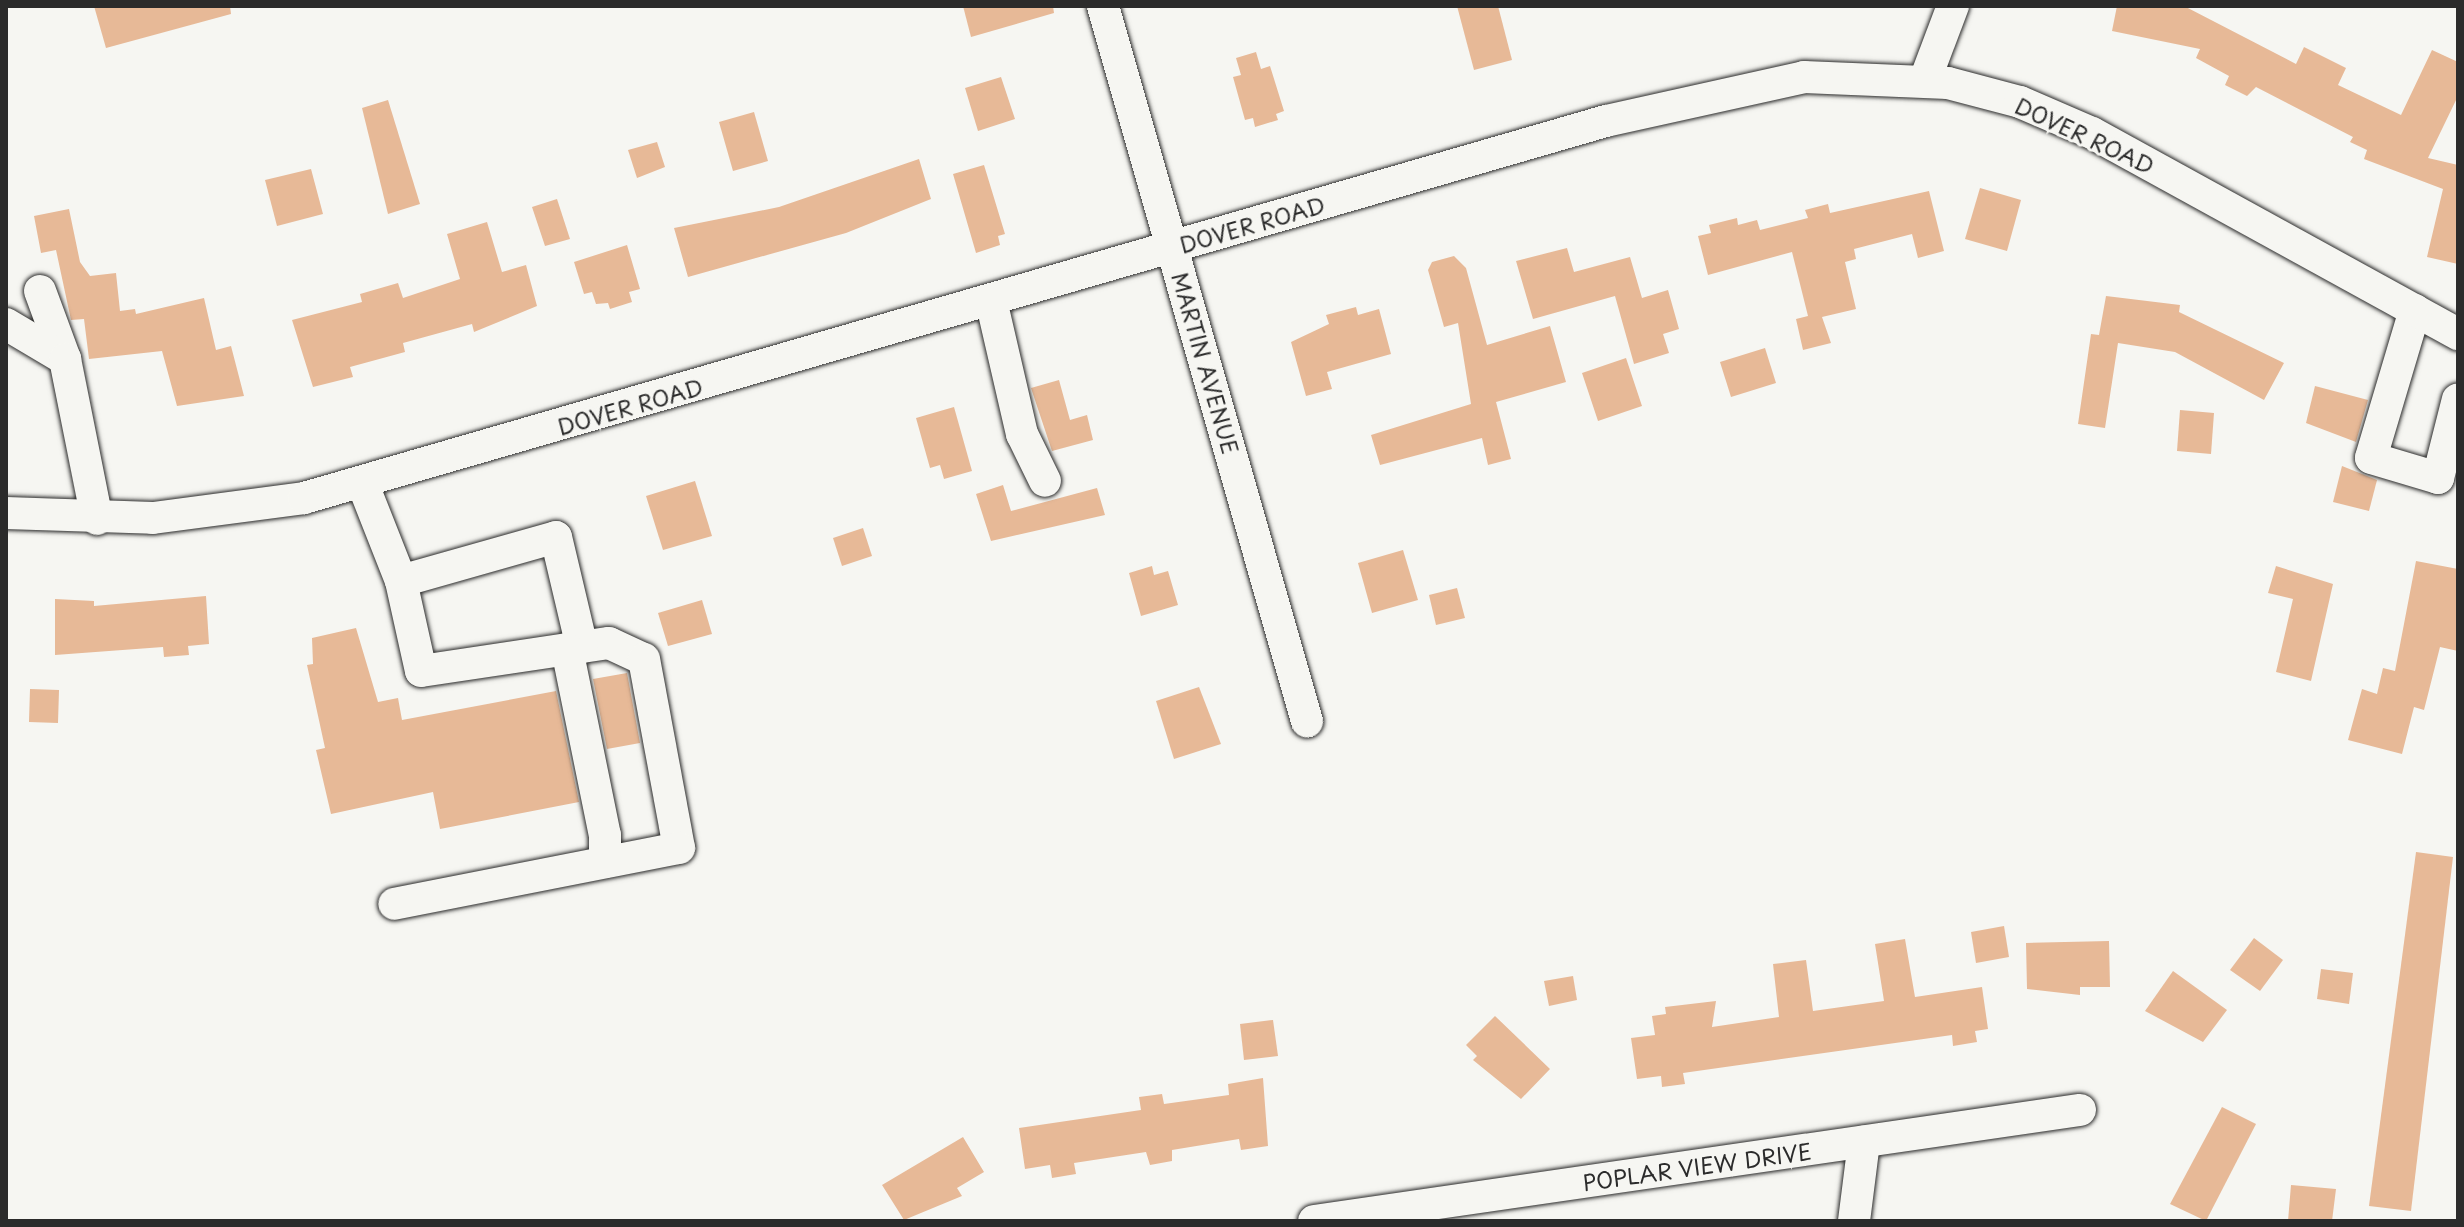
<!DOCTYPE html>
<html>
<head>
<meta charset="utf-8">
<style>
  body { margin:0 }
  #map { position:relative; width:2464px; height:1227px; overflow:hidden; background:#f6f6f2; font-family:"Playpen Sans",sans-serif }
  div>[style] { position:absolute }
  .building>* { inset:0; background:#e7b997 }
  .roads { filter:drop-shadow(0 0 2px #2b2b2b) drop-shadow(0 0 2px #2b2b2b) }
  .minor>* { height:32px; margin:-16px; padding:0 16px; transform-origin:16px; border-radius:16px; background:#f6f6f2 }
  span { translate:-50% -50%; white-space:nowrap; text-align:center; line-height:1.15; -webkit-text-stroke:6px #f6f6f2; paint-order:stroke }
  .street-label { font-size:22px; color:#2b2b2b }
  .frame { position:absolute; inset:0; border:8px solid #2b2b2b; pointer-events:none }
</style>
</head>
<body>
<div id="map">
  <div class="building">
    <i style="clip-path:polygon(94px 6px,230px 6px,231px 14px,106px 48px)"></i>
    <i style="clip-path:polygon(963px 6px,1053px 6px,1054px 13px,971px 37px)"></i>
    <i style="clip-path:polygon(1457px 6px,1498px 6px,1512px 60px,1474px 70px)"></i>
    <i style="clip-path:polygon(2117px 6px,2184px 6px,2296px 64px,2304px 47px,2346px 68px,2338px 85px,2401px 115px,2432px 50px,2458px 62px,2458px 96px,2428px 158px,2458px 165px,2458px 264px,2427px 257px,2443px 189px,2364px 159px,2367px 150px,2350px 142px,2353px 137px,2256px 87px,2247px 96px,2225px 85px,2229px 76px,2196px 58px,2200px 49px,2112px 31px)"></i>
    <i style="clip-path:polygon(1256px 52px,1261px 69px,1270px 66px,1284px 111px,1276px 114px,1278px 120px,1255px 127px,1253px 118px,1245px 120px,1233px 77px,1241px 75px,1236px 58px)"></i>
    <i style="clip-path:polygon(1001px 77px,1015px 119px,978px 131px,965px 88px)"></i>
    <i style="clip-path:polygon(388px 100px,420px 204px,388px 214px,362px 108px)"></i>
    <i style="clip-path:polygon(754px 112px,768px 161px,733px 171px,719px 122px)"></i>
    <i style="clip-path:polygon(657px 142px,665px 167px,637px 178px,628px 150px)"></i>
    <i style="clip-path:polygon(919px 159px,931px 199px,846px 233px,688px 277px,674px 228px,779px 207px)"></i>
    <i style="clip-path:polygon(984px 165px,1005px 234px,998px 236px,1000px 245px,976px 253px,953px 174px)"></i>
    <i style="clip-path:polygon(311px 169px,323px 214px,277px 226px,265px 180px)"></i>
    <i style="clip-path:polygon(1980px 188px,2021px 200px,2007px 251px,1965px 239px)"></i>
    <i style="clip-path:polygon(1929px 191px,1944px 251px,1918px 258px,1912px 234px,1854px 249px,1856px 259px,1845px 262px,1856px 309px,1822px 317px,1831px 343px,1803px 350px,1796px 319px,1808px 316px,1792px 252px,1708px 275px,1698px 236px,1711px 233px,1709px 225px,1737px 218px,1738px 225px,1757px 220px,1760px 230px,1808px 218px,1805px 210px,1828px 204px,1830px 213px)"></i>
    <i style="clip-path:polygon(557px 199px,570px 239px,545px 246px,532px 207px)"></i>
    <i style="clip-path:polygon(69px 209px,80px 262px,90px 276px,116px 273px,120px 311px,135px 309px,136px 314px,204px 298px,216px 350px,231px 346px,244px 396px,177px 406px,162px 351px,89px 359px,84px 319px,71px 320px,56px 250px,41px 253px,34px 216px)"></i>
    <i style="clip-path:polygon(487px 222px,502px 272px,526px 265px,537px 306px,474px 332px,472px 324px,403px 343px,405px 352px,350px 367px,353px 377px,313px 387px,292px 320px,362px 302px,360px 294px,398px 283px,403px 298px,460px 279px,447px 234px)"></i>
    <i style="clip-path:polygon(627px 245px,640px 289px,629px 292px,632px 302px,610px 309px,608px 303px,596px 304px,592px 292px,584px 294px,574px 262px)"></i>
    <i style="clip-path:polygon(1567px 248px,1574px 272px,1630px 257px,1642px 298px,1668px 290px,1679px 329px,1663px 334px,1669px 353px,1634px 364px,1615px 296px,1533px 319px,1516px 261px)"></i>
    <i style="clip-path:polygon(1454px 256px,1466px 268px,1487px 345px,1550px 326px,1566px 382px,1496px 402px,1511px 459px,1488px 465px,1482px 438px,1380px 465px,1371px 435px,1471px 404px,1458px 323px,1444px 327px,1428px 270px,1432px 262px)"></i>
    <i style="clip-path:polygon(2106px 296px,2180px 305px,2179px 312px,2284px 363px,2264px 400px,2175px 352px,2118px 343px,2105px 428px,2078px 424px,2091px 334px,2099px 335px)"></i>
    <i style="clip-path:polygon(1356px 307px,1358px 315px,1379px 309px,1391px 354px,1327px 372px,1332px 389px,1306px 396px,1291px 342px,1329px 324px,1326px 315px)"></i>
    <i style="clip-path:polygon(1765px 348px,1776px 383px,1731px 397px,1720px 362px)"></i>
    <i style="clip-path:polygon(1626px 358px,1642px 406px,1598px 421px,1582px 373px)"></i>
    <i style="clip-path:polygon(1059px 380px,1070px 420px,1087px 415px,1093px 440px,1052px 451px,1031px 388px)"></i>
    <i style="clip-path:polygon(2315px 386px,2368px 400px,2356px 442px,2306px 423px)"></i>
    <i style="clip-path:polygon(954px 407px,972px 471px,944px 479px,940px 465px,930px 468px,916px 418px)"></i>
    <i style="clip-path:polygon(2180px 410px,2214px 413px,2211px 454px,2177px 451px)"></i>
    <i style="clip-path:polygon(2342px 466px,2377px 480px,2369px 511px,2333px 502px)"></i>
    <i style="clip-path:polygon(695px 481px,712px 536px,663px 550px,646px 496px)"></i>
    <i style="clip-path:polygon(1003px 485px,1011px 511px,1097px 488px,1105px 515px,991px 541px,976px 494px)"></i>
    <i style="clip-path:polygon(863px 528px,872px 556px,842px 566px,833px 538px)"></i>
    <i style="clip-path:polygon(1403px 550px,1418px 600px,1372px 613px,1358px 563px)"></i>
    <i style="clip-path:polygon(2416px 561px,2458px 569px,2458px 651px,2440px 647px,2424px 710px,2414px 707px,2402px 754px,2348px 740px,2362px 689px,2377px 694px,2383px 668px,2395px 671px)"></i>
    <i style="clip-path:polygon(1152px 566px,1154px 575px,1168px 571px,1178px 605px,1141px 616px,1129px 573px)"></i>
    <i style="clip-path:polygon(2276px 566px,2333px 584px,2311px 681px,2276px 672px,2293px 599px,2268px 593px)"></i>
    <i style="clip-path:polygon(1457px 588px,1465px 618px,1436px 625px,1429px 595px)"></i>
    <i style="clip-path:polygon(206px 596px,209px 644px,188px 646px,189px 655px,164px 657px,163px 647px,55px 655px,55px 599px,94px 601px,94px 606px)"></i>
    <i style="clip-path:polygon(702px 600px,712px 634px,668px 646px,658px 613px)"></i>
    <i style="clip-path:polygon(356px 628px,378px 702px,398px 698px,402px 720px,556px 691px,579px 802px,440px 829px,433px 792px,331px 814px,316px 750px,325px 748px,307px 665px,313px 664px,312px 638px)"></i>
    <i style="clip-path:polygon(627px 673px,640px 743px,607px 749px,593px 679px)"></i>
    <i style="clip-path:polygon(1199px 687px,1221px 744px,1174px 759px,1156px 701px)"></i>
    <i style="clip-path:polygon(30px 689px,59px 690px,58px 723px,29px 722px)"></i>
    <i style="clip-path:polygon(2416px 852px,2453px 857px,2411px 1211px,2369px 1206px)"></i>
    <i style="clip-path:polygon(2004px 926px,2009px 957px,1976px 963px,1971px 932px)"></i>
    <i style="clip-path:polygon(2254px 938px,2283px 960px,2260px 991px,2230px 970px)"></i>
    <i style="clip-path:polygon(1905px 939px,1915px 997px,1982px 987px,1988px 1029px,1975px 1031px,1977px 1042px,1953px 1046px,1952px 1035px,1683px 1073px,1685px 1084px,1662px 1087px,1661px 1076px,1637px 1079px,1631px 1038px,1655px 1035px,1652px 1016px,1666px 1014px,1665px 1007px,1716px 1001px,1712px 1027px,1779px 1017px,1773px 964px,1806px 960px,1813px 1011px,1884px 1001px,1875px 944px)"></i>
    <i style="clip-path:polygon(2109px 941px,2110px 987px,2080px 987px,2080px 995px,2027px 989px,2026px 943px)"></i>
    <i style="clip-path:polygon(2321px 969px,2353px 973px,2349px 1004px,2317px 999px)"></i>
    <i style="clip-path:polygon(2173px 971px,2227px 1010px,2203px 1042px,2145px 1011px)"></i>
    <i style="clip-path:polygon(1573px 976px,1577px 1000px,1549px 1006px,1544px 981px)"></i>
    <i style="clip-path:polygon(1495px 1016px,1550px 1069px,1521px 1099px,1473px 1060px,1477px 1056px,1466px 1045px)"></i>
    <i style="clip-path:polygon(1273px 1020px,1278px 1056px,1244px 1060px,1240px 1024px)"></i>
    <i style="clip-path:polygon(1263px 1078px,1268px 1146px,1241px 1150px,1239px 1139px,1172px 1150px,1172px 1161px,1150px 1165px,1146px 1152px,1074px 1163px,1076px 1174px,1052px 1178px,1050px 1165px,1025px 1169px,1019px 1128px,1141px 1110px,1139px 1097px,1162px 1094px,1164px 1104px,1229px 1095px,1228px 1084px)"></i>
    <i style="clip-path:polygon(2222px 1107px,2256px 1124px,2206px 1221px,2170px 1204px)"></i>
    <i style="clip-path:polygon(963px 1137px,984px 1172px,957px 1188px,962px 1196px,904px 1220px,882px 1185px)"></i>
    <i style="clip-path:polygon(2291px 1185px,2336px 1189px,2332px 1221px,2288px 1221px)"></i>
  </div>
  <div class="roads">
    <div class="minor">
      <i style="left:1103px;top:6px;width:744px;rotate:74.08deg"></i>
      <i style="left:1925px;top:80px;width:79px;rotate:-69.3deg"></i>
      <i style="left:40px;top:291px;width:72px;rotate:69.8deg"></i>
      <i style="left:991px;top:300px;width:138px;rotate:77deg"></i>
      <i style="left:1022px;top:434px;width:52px;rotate:63.9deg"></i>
      <i style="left:2415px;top:310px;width:154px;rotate:106.6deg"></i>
      <i style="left:2371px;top:458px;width:70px;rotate:16.6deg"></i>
      <i style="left:2438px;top:478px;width:81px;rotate:-75.8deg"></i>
      <i style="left:6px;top:324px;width:69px;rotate:30.7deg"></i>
      <i style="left:65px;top:359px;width:163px;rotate:78.7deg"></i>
      <i style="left:362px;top:482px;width:106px;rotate:68.5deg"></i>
      <i style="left:401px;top:581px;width:92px;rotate:77.5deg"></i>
      <i style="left:421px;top:671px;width:190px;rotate:-8.5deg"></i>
      <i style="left:609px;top:643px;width:38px;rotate:25deg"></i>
      <i style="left:644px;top:659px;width:192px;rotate:79.5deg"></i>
      <i style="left:679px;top:848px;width:290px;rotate:168.9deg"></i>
      <i style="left:6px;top:513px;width:147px;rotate:1.9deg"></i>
      <i style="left:153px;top:518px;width:152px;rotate:-7.5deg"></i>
      <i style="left:304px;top:498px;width:1355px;rotate:-16.15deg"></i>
      <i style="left:1606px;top:121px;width:203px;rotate:-12.5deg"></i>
      <i style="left:1804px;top:77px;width:144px;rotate:2.4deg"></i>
      <i style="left:1948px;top:83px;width:74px;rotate:14.8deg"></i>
      <i style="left:2020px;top:102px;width:78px;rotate:23.3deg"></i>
      <i style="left:2092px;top:133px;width:418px;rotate:28.8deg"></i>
      <i style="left:401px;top:581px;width:161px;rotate:-15.8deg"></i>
      <i style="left:556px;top:537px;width:113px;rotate:76.7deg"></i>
      <i style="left:567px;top:649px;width:190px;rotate:78.5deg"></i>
      <i style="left:605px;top:835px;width:27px;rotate:90deg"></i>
      <i style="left:1314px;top:1221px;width:774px;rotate:-8.25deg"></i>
      <i style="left:1854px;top:1221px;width:80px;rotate:-82.8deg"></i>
    </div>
  </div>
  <div class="street-label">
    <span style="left:2085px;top:135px;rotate:25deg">DOVER ROAD</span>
    <span style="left:1252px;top:224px;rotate:-16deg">DOVER ROAD</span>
    <span style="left:1206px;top:363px;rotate:74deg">MARTIN AVENUE</span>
    <span style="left:630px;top:406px;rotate:-16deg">DOVER ROAD</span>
    <span style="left:1697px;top:1166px;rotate:-8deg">POPLAR VIEW DRIVE</span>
  </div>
  <div class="frame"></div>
</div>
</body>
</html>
